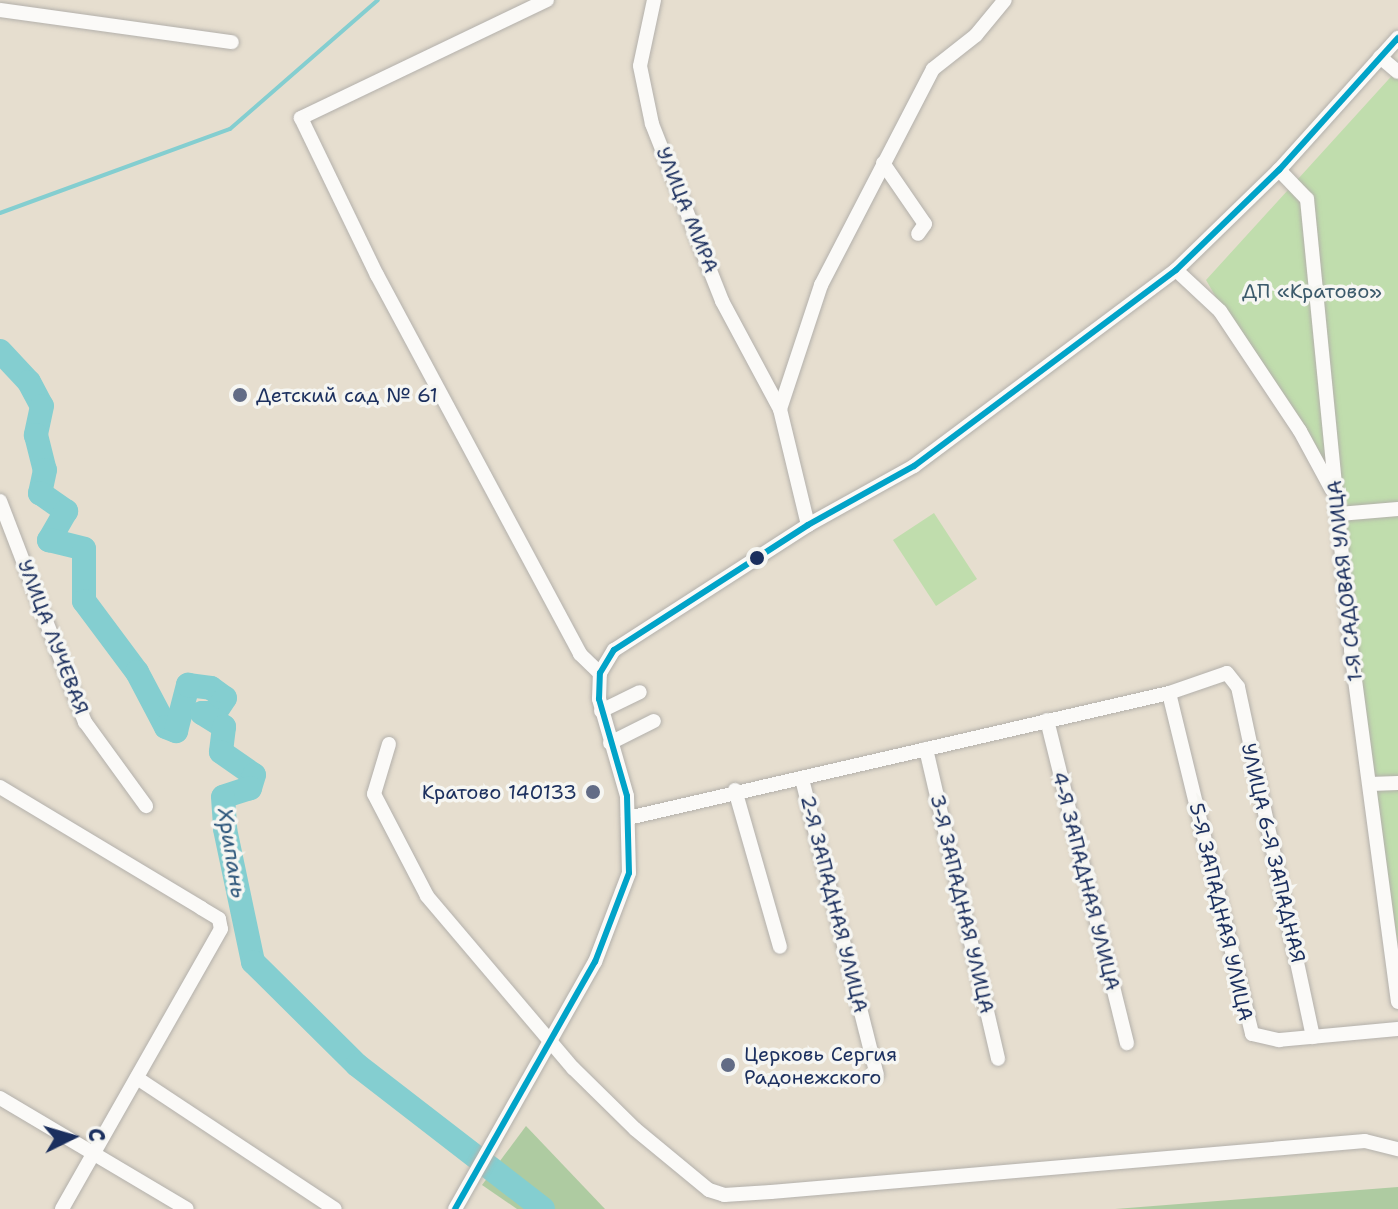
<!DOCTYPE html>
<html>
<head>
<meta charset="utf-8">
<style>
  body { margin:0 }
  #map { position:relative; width:1398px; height:1209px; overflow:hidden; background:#e6decf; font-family:"Shantell Sans",sans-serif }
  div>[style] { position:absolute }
  .green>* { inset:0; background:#c0ddad }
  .forest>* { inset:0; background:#aecba1 }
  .stream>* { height:4px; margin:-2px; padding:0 2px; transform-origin:2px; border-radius:2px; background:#84ced0 }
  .river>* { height:24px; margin:-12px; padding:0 12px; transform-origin:12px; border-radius:12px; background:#84ced0 }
  .roads { filter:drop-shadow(0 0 2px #b3b0ab) drop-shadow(0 0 2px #b3b0ab) }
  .minor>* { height:14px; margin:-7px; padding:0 7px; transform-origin:7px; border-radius:7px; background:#fbfaf8 }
  .bus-1>* { height:6px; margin:-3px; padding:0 3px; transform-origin:3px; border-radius:3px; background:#01a3c8 }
  .dots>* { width:22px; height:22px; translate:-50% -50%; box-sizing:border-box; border:4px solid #f6f6f2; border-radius:50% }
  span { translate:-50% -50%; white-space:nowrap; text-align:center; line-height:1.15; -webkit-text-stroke:7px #f6f6f2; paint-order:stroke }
  .street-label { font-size:20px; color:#1b2f5e }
  .park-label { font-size:20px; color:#3c5a6b }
  .poi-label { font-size:20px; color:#1b2f5e }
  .left { translate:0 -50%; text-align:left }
  .right { translate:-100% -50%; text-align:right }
  .water-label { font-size:22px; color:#2b557a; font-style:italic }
  .north { position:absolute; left:32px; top:1097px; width:80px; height:80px; -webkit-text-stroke:6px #f6f6f2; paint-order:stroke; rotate:85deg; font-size:22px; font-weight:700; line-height:32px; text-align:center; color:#1b2f5e }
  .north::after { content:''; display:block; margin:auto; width:28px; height:36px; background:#1b2f5e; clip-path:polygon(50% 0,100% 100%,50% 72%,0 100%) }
</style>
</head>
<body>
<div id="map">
  <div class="green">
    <i style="clip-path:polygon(1398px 69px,1398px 945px,1331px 497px,1206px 280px)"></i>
    <i style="clip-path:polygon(934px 513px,977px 579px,936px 606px,893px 540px)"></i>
  </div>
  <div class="forest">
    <i style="clip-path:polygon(526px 1126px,605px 1209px,517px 1209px,482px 1185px)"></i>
    <i style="clip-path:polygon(1398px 1187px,1398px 1209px,1115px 1209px)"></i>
  </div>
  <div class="stream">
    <i style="left:0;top:213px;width:245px;rotate:-20.1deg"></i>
    <i style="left:230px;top:129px;width:196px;rotate:-41.1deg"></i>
  </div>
  <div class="river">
    <i style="left:0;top:351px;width:42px;rotate:46.9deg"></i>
    <i style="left:29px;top:382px;width:27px;rotate:62deg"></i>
    <i style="left:42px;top:406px;width:30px;rotate:102deg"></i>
    <i style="left:36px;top:435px;width:36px;rotate:76deg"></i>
    <i style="left:45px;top:470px;width:24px;rotate:102deg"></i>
    <i style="left:40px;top:493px;width:32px;rotate:35deg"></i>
    <i style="left:66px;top:511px;width:34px;rotate:120deg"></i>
    <i style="left:49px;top:540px;width:36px;rotate:14deg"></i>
    <i style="left:84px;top:549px;width:52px;rotate:90deg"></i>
    <i style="left:84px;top:601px;width:89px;rotate:53.3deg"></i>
    <i style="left:137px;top:672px;width:62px;rotate:62.2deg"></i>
    <i style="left:166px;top:727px;width:11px;rotate:22deg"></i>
    <i style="left:176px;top:731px;width:48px;rotate:-75.4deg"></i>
    <i style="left:188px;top:685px;width:23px;rotate:7deg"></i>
    <i style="left:211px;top:688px;width:17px;rotate:36deg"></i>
    <i style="left:225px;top:698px;width:18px;rotate:124deg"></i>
    <i style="left:215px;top:713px;width:13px;rotate:180deg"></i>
    <i style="left:202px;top:713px;width:26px;rotate:32deg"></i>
    <i style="left:224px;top:727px;width:25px;rotate:97deg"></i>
    <i style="left:221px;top:752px;width:40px;rotate:34.9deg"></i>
    <i style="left:254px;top:775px;width:14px;rotate:107deg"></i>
    <i style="left:250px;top:788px;width:28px;rotate:162deg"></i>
    <i style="left:223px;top:797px;width:32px;rotate:86deg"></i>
    <i style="left:225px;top:829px;width:136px;rotate:78.1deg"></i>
    <i style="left:253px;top:962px;width:146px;rotate:44.7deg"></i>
    <i style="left:357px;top:1065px;width:235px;rotate:37.7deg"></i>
  </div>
  <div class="roads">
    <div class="minor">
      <i style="left:547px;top:0;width:273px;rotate:154.4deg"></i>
      <i style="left:301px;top:118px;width:174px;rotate:64.2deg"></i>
      <i style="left:377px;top:275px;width:430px;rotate:61.8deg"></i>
      <i style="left:580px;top:654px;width:28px;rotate:44deg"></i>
      <i style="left:654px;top:0;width:67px;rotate:102deg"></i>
      <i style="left:640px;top:66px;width:59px;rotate:78.3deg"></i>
      <i style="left:652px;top:124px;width:190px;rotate:68.4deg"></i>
      <i style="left:722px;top:301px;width:123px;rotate:61.8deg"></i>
      <i style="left:0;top:10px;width:234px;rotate:7.9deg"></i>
      <i style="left:1380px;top:57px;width:23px;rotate:40deg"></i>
      <i style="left:883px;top:163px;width:74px;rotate:55.5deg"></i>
      <i style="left:925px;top:224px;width:12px;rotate:125deg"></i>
      <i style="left:1279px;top:170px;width:40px;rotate:46deg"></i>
      <i style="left:1307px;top:199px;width:453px;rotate:84.4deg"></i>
      <i style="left:1351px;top:650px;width:355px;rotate:82.4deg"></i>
      <i style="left:1176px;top:270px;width:60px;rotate:43deg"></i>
      <i style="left:1220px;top:311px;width:144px;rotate:56.3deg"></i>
      <i style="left:1300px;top:431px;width:67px;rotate:61.5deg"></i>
      <i style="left:0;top:501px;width:237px;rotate:69deg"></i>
      <i style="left:85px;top:722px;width:104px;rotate:54deg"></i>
      <i style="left:1339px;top:514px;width:59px;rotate:-4.8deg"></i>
      <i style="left:808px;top:525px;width:119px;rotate:-103.6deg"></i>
      <i style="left:780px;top:409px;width:131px;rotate:-71.7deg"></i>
      <i style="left:821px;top:285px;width:243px;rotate:-62.6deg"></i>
      <i style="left:933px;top:69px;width:55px;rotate:-38.3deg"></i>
      <i style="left:976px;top:35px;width:45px;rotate:-50.4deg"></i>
      <i style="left:1169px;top:693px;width:351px;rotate:76.3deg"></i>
      <i style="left:1252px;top:1034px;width:28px;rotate:13deg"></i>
      <i style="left:1279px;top:1040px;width:120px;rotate:-5.3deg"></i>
      <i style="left:601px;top:711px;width:43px;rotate:-26deg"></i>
      <i style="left:1047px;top:720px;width:333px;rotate:76.1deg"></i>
      <i style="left:610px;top:743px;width:49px;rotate:-26.6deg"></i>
      <i style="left:389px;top:744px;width:52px;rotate:106.7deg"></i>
      <i style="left:374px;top:794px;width:115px;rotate:62.5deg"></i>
      <i style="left:427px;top:896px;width:226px;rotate:49.7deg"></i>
      <i style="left:573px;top:1068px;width:87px;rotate:44.5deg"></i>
      <i style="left:635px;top:1129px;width:96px;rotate:39.5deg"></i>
      <i style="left:709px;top:1190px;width:16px;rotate:18deg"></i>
      <i style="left:724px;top:1195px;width:47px;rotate:-3.7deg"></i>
      <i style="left:771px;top:1192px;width:596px;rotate:-4.91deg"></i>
      <i style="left:1365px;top:1141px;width:34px;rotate:14deg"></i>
      <i style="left:926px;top:749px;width:318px;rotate:76.9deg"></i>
      <i style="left:802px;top:779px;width:305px;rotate:75.8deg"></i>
      <i style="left:1370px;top:784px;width:28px;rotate:-2deg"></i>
      <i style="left:0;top:787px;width:235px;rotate:31deg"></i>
      <i style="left:201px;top:908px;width:21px;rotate:31deg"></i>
      <i style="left:219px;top:919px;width:10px;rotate:79deg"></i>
      <i style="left:221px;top:929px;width:322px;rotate:119.6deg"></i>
      <i style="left:735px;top:790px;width:163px;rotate:74deg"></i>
      <i style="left:628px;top:818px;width:555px;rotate:-13.01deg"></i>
      <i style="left:1169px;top:693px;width:61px;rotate:-19deg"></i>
      <i style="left:1227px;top:673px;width:18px;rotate:52deg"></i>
      <i style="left:1238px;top:687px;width:358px;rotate:77.9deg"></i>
      <i style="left:137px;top:1078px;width:237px;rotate:33.5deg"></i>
      <i style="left:0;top:1098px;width:217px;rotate:30.7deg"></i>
      <i style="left:455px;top:1209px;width:284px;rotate:-60.5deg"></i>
      <i style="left:595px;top:962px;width:95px;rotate:-69.1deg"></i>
      <i style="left:629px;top:873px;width:77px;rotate:-91.5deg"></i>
      <i style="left:627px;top:796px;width:101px;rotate:-106.1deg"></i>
      <i style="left:599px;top:699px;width:26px;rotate:-88deg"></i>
      <i style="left:600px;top:673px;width:27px;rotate:-59deg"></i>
      <i style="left:614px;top:650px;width:231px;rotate:-32.8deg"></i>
      <i style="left:808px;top:525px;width:121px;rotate:-29.1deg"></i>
      <i style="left:914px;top:466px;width:327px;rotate:-36.8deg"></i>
      <i style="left:1176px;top:270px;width:144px;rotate:-44.2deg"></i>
      <i style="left:1279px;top:170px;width:178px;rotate:-48deg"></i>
    </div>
  </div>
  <div class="bus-1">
    <i style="left:455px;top:1209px;width:284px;rotate:-60.5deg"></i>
    <i style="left:595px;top:962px;width:95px;rotate:-69.1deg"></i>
    <i style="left:629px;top:873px;width:77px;rotate:-91.5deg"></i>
    <i style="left:627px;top:796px;width:101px;rotate:-106.1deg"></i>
    <i style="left:599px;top:699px;width:26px;rotate:-88deg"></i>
    <i style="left:600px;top:673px;width:27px;rotate:-59deg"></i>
    <i style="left:614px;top:650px;width:231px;rotate:-32.8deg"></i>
    <i style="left:808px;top:525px;width:121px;rotate:-29.1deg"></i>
    <i style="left:914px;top:466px;width:327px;rotate:-36.8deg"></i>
    <i style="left:1176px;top:270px;width:144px;rotate:-44.2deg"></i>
    <i style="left:1279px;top:170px;width:178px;rotate:-48deg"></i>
  </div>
  <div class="dots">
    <i style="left:240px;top:395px;background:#626c86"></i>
    <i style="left:757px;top:558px;background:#1b2f5e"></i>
    <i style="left:593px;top:792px;background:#626c86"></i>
    <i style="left:728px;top:1065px;background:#626c86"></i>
  </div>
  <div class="street-label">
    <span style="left:687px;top:210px;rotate:68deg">УЛИЦА МИРА</span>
    <span style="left:1345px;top:581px;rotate:-96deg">1-Я САДОВАЯ УЛИЦА</span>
    <span style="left:53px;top:637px;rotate:69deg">УЛИЦА ЛУЧЕВАЯ</span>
    <span style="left:1273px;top:853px;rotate:77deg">УЛИЦА 6-Я ЗАПАДНАЯ</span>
    <span style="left:1086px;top:881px;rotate:76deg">4-Я ЗАПАДНАЯ УЛИЦА</span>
    <span style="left:834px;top:904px;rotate:76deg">2-Я ЗАПАДНАЯ УЛИЦА</span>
    <span style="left:962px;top:904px;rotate:77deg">3-Я ЗАПАДНАЯ УЛИЦА</span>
    <span style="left:1221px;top:912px;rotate:77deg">5-Я ЗАПАДНАЯ УЛИЦА</span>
  </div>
  <div class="park-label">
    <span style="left:1312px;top:291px">ДП «Кратово»</span>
  </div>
  <div class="poi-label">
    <span class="left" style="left:256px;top:395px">Детский сад № 61</span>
    <span class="right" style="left:577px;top:792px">Кратово 140133</span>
    <span class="left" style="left:744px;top:1066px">Церковь Сергия<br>Радонежского</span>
  </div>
  <div class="water-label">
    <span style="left:232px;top:853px;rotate:81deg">Хрипань</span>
  </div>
  <div class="north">С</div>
</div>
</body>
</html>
